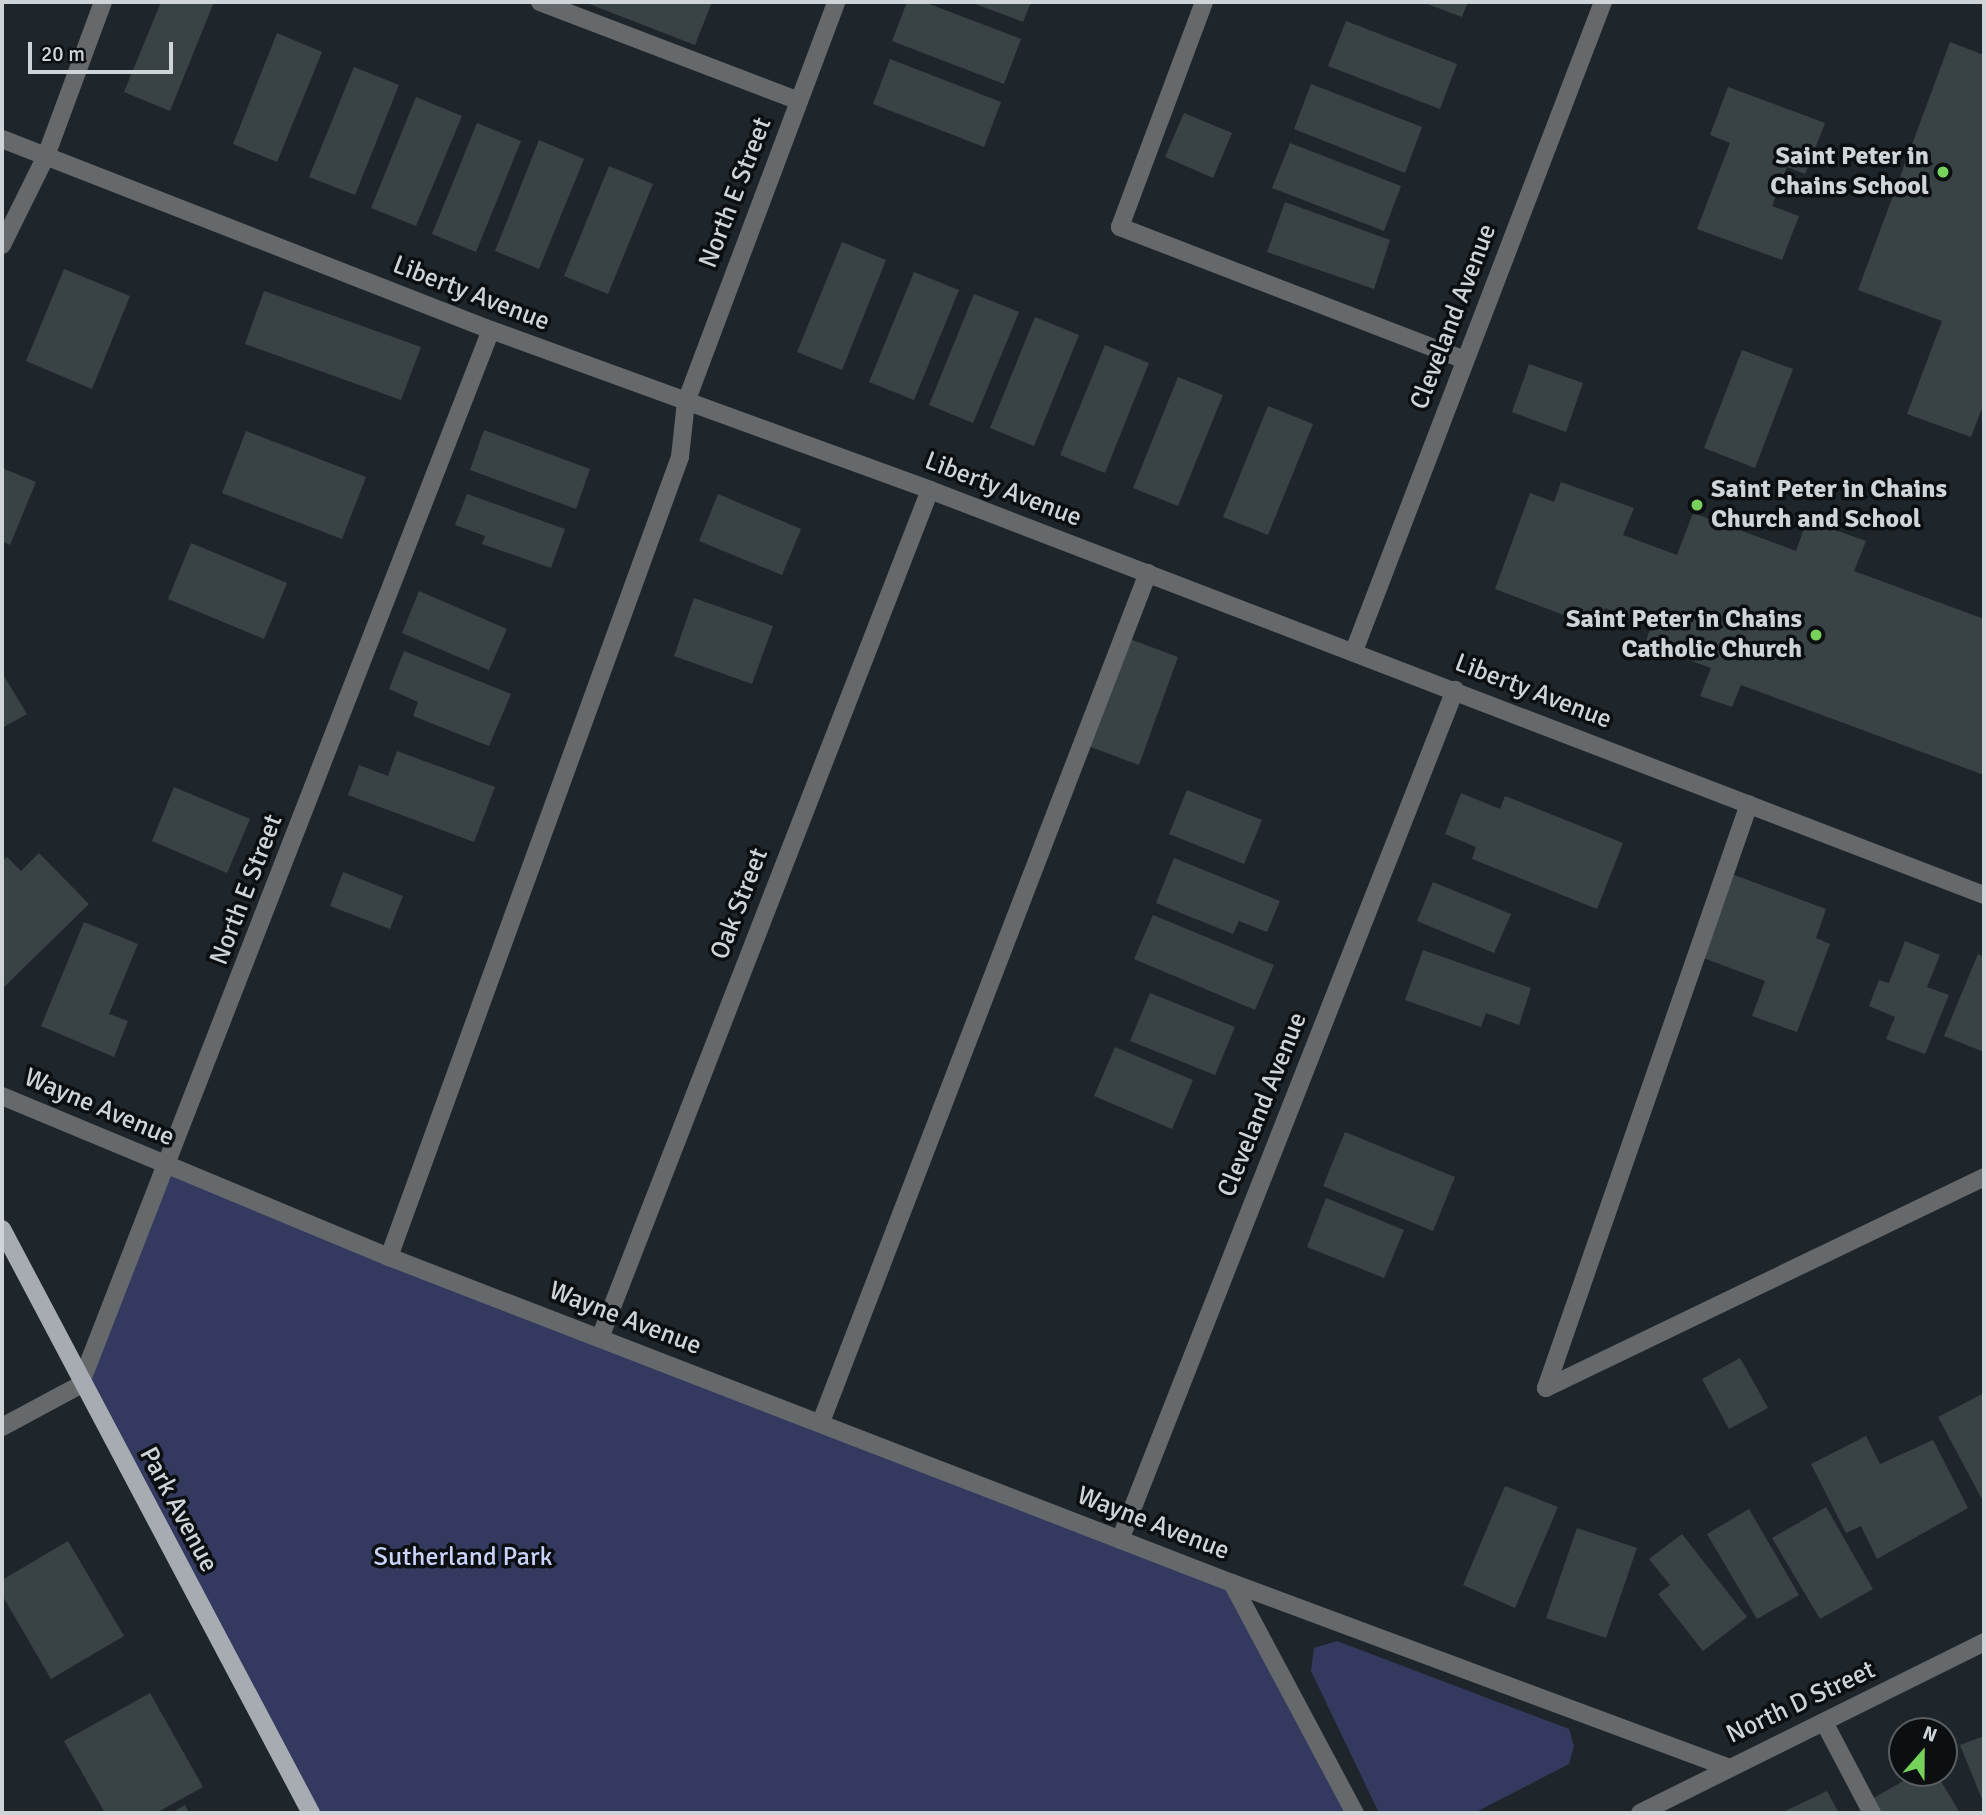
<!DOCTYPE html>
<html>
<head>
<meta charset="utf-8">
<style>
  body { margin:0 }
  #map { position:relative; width:1986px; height:1815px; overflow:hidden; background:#1f262b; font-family:Signika,sans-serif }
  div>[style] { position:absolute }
  .green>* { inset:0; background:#343a5f }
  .building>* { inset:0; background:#394346 }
  .minor>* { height:18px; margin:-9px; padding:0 9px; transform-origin:9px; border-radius:9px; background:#66696c }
  .major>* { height:18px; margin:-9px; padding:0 9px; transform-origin:9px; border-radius:9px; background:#a7acb3 }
  .dots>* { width:19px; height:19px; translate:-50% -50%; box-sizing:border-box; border:4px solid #0c0f11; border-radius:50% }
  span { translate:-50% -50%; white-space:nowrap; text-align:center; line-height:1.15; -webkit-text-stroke:7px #0c0f11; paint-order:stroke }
  .poi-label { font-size:26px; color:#cfd4d8; font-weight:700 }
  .right { translate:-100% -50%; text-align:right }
  .left { translate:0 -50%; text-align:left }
  .street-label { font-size:26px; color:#cfd4d8 }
  .park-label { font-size:26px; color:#cbd3fc }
  .frame { position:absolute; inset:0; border:4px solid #cfd4d8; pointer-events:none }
  .north { position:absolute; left:1888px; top:1717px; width:70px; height:70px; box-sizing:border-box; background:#0c0f11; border:2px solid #5a5e61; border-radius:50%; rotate:21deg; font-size:19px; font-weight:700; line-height:28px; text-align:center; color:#cfd4d8 }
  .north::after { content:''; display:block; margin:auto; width:24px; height:32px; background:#76d25a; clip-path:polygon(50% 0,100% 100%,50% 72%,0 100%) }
  .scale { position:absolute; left:28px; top:42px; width:145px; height:32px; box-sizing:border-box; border:4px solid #cfd4d8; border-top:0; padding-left:9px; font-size:21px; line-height:24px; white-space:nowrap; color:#cfd4d8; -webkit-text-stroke:5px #0c0f11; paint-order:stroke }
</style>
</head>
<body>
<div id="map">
  <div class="green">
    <i style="clip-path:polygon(169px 1165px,1232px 1583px,1355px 1813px,311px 1813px,80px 1385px)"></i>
    <i style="clip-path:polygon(1337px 1641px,1569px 1729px,1574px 1746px,1569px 1764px,1474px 1813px,1379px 1813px,1311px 1671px,1314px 1648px)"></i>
  </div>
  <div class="building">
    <i style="clip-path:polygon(161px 2px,214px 2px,170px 111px,124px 92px)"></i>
    <i style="clip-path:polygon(584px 2px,712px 2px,695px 45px)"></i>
    <i style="clip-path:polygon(907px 2px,924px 2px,1021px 39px,1004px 84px,892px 41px)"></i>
    <i style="clip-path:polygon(970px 2px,1031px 2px,1023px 22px)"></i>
    <i style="clip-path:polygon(1422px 2px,1468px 2px,1462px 17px)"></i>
    <i style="clip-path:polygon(1346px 21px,1457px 64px,1440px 109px,1328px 66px)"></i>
    <i style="clip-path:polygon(277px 33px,322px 52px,277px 162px,233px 144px)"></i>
    <i style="clip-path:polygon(1950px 42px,1984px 55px,1984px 403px,1971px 437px,1907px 414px,1942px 321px,1858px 290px)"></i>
    <i style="clip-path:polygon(890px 59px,1001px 102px,984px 147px,873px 104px)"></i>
    <i style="clip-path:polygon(354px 67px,399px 85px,355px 195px,309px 177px)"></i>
    <i style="clip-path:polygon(1311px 84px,1422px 127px,1405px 173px,1294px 129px)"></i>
    <i style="clip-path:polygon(1728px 87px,1825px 123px,1805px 174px,1787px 167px,1772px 206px,1799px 216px,1782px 260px,1697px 229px,1730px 143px,1710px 135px)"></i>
    <i style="clip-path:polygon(416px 97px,462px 116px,416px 226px,371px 208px)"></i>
    <i style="clip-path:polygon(1184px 113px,1232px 133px,1213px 178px,1165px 157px)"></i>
    <i style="clip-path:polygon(477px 123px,521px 141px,476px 252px,432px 234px)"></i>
    <i style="clip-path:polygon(539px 140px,584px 159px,539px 269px,495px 251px)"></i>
    <i style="clip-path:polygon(1290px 143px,1401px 186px,1384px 231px,1272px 188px)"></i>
    <i style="clip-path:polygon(609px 166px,653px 184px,608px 294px,564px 276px)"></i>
    <i style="clip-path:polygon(1285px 202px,1390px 240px,1374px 289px,1267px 252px)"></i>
    <i style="clip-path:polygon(842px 242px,886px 260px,842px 370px,797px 352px)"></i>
    <i style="clip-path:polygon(64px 269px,130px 296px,92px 389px,26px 361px)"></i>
    <i style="clip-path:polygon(914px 272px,959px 290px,914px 400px,869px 382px)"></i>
    <i style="clip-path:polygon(264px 291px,421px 347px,401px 400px,245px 344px)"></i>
    <i style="clip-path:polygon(974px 294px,1019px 312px,973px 423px,929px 405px)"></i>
    <i style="clip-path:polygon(1035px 317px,1079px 335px,1034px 446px,990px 428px)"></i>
    <i style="clip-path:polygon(1105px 345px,1149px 363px,1105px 473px,1060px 455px)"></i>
    <i style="clip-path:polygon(1742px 350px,1793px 369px,1755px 468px,1704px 448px)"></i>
    <i style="clip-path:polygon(1529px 364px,1583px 383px,1566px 432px,1512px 412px)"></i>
    <i style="clip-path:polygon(1178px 377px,1223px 395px,1178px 506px,1133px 488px)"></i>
    <i style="clip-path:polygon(1268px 406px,1313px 424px,1268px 535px,1223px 517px)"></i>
    <i style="clip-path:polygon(484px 430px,590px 469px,576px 509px,470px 470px)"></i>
    <i style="clip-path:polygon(246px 431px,366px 477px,342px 539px,222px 493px)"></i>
    <i style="clip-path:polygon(2px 468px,36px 482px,10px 545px,2px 541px)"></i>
    <i style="clip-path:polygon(1561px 482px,1634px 508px,1623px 535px,1677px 555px,1693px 513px,1796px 551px,1807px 520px,1866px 541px,1854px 571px,1984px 619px,1984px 775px,1741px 685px,1732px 707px,1700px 696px,1711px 668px,1645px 644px,1651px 626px,1605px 608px,1598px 628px,1495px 589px,1530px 493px,1554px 502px)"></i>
    <i style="clip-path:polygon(467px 494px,565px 529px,551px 568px,482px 544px,485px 536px,455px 525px)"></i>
    <i style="clip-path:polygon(718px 494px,801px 529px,782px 575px,699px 541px)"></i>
    <i style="clip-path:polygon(191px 543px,287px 583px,264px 639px,168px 599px)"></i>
    <i style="clip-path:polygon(419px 591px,507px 629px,489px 670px,402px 633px)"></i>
    <i style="clip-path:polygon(694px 598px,773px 626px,752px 684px,674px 656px)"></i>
    <i style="clip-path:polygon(1127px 638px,1178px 657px,1139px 765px,1088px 746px)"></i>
    <i style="clip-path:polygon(404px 651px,511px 694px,489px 746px,413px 716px,418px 702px,389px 689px)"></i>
    <i style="clip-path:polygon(4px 676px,27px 714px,2px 728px,2px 677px)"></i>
    <i style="clip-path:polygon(397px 751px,495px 787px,474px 842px,348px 795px,359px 765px,388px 776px)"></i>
    <i style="clip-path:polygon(174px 787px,250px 819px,227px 873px,152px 841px)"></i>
    <i style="clip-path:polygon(1187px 790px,1262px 820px,1244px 864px,1169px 834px)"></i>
    <i style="clip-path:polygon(1461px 793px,1500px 809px,1505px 796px,1623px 843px,1597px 909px,1472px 859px,1476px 847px,1445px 834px)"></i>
    <i style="clip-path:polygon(39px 853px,89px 904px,2px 989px,2px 861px,7px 857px,21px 871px)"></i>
    <i style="clip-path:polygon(1174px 858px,1280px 901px,1267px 932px,1239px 921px,1233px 934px,1156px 903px)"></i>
    <i style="clip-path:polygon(343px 872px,403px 896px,390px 929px,330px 906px)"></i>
    <i style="clip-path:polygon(1729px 873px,1826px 909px,1816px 938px,1830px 944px,1797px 1032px,1752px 1016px,1765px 981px,1698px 956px)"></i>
    <i style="clip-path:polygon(1433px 882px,1511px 914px,1494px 953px,1417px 921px)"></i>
    <i style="clip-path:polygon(1153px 915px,1274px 965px,1255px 1010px,1134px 959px)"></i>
    <i style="clip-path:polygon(84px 922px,138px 944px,109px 1014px,128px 1021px,114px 1057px,41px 1026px)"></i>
    <i style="clip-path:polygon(1905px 941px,1940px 955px,1927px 987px,1949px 995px,1925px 1054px,1886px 1039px,1895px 1017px,1869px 1006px,1879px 980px,1889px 983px)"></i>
    <i style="clip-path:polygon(1423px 950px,1531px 988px,1519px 1025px,1486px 1013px,1481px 1027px,1405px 1000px)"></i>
    <i style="clip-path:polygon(1978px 954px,1984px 957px,1984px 1052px,1944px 1036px)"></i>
    <i style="clip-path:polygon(1150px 993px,1235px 1027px,1215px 1075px,1130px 1041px)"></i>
    <i style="clip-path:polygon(1115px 1047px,1193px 1080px,1172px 1129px,1094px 1096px)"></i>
    <i style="clip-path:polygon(1345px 1132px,1455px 1177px,1433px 1231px,1323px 1186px)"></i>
    <i style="clip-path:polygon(1326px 1198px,1404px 1230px,1384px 1278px,1307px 1247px)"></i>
    <i style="clip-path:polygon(1740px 1358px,1768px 1408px,1729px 1429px,1702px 1379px)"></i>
    <i style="clip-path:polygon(1984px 1393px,1984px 1503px,1938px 1417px)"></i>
    <i style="clip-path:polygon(1866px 1436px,1880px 1464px,1933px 1440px,1968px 1508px,1877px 1559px,1861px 1526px,1846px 1533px,1811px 1464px)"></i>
    <i style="clip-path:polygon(1505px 1486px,1558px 1507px,1515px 1608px,1463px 1585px)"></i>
    <i style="clip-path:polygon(1826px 1507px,1873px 1589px,1820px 1619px,1772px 1538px)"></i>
    <i style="clip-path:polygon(1749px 1509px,1799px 1595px,1757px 1619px,1707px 1534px)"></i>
    <i style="clip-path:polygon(1577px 1528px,1637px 1548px,1606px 1638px,1546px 1618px)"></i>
    <i style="clip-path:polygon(1682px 1534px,1747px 1617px,1703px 1651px,1658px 1594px,1670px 1585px,1649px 1559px)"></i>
    <i style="clip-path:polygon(68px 1541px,124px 1636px,51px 1679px,2px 1595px,2px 1580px)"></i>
    <i style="clip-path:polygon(150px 1693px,203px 1787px,156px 1813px,105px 1813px,64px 1741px)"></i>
    <i style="clip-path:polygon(1984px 1736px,1984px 1804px,1960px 1745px)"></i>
    <i style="clip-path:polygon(1917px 1773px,1936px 1773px,1960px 1813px,1871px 1813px,1865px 1803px)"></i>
    <i style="clip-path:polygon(1827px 1791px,1839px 1813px,1781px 1813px)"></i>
    <i style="clip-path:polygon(185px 1805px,189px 1813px,171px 1813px)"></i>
  </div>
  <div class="minor">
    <i style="left:540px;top:2px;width:277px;rotate:20.9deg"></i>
    <i style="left:1204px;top:2px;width:240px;rotate:110.5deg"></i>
    <i style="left:1120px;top:227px;width:370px;rotate:21.1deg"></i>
    <i style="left:2px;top:139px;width:525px;rotate:21.34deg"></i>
    <i style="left:491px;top:330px;width:467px;rotate:20deg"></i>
    <i style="left:930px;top:490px;width:1129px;rotate:21.02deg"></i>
    <i style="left:2px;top:245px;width:99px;rotate:-63.7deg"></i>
    <i style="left:46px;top:156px;width:164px;rotate:-69.7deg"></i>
    <i style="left:1354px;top:651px;width:695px;rotate:-69.01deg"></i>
    <i style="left:2px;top:1096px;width:419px;rotate:22.6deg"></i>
    <i style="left:389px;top:1257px;width:904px;rotate:21.14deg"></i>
    <i style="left:1232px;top:1583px;width:528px;rotate:20.39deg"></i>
    <i style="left:389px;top:1257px;width:851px;rotate:-70.01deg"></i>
    <i style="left:680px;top:457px;width:55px;rotate:-83.8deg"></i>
    <i style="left:686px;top:402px;width:427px;rotate:-69.4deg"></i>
    <i style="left:600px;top:1338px;width:910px;rotate:-68.74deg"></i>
    <i style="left:1546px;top:1388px;width:618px;rotate:-70.83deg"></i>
    <i style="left:1546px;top:1388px;width:486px;rotate:-25.7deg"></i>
    <i style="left:821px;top:1422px;width:910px;rotate:-68.94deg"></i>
    <i style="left:2px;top:1427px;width:89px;rotate:-28.3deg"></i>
    <i style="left:80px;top:1385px;width:1132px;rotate:-68.72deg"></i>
    <i style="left:1120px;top:1540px;width:914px;rotate:-68.49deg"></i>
    <i style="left:1232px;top:1583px;width:261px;rotate:61.9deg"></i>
    <i style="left:1825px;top:1724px;width:101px;rotate:62.2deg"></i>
    <i style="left:1640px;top:1813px;width:384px;rotate:-26.4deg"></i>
  </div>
  <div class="major">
    <i style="left:2px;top:1229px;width:661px;rotate:62.12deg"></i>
  </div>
  <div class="dots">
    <i style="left:1943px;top:172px;background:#76d25a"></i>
    <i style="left:1697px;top:505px;background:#76d25a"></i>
    <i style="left:1816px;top:635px;background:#76d25a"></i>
  </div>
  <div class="poi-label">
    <span class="right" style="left:1929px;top:172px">Saint Peter in<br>Chains School</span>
    <span class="left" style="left:1711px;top:505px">Saint Peter in Chains<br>Church and School</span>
    <span class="right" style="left:1802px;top:635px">Saint Peter in Chains<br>Catholic Church</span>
  </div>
  <div class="street-label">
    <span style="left:736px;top:193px;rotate:-69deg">North E Street</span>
    <span style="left:471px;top:294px;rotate:21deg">Liberty Avenue</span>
    <span style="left:1454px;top:317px;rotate:-69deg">Cleveland Avenue</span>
    <span style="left:1003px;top:490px;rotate:21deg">Liberty Avenue</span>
    <span style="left:1533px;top:692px;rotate:21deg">Liberty Avenue</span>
    <span style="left:247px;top:890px;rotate:-69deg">North E Street</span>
    <span style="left:740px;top:904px;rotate:-69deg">Oak Street</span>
    <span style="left:1263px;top:1105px;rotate:-68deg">Cleveland Avenue</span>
    <span style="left:99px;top:1108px;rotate:23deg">Wayne Avenue</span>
    <span style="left:625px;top:1319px;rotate:21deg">Wayne Avenue</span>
    <span style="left:178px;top:1510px;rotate:62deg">Park Avenue</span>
    <span style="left:1153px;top:1524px;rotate:21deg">Wayne Avenue</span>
    <span style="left:1801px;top:1703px;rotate:-25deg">North D Street</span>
  </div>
  <div class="park-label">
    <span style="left:463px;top:1558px">Sutherland Park</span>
  </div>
  <div class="frame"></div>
  <div class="north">N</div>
  <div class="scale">20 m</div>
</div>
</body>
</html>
